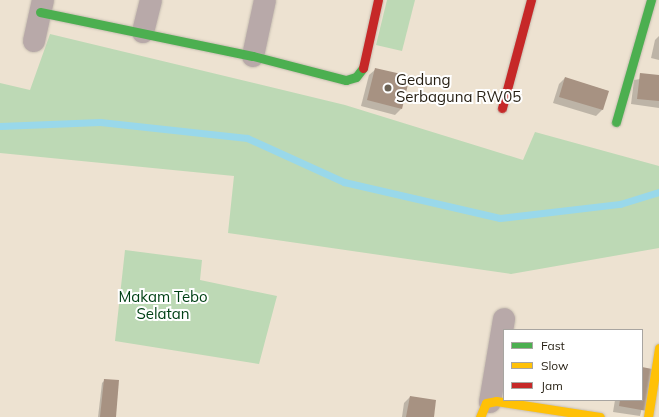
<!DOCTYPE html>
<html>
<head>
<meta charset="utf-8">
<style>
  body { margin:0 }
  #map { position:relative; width:659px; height:417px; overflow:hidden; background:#ede2d1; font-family:Mulish,sans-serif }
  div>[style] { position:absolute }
  .green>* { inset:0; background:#bdd9b5 }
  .shadow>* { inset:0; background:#0003 }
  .stream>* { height:7px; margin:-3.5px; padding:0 3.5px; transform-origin:3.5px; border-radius:3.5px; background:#99d8ea }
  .building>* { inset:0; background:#a79282 }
  .roads { filter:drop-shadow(0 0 1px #c7beb1) drop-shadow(0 0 1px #c7beb1) }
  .street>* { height:22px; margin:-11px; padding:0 11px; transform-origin:11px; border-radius:11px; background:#b8a9a9 }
  .fast>* { height:9px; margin:-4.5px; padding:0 4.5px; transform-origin:4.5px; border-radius:4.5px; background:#4caf50 }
  .slow>* { height:9px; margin:-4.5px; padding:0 4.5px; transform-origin:4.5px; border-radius:4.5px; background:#ffc107 }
  .jam>* { height:9px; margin:-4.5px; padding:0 4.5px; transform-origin:4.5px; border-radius:4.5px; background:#c62828 }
  .dots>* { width:11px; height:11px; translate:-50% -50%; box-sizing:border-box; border:2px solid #fff; border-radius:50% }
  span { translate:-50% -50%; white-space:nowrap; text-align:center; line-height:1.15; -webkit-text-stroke:4px #fff; paint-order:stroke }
  .poi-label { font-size:15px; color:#261f13 }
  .left { translate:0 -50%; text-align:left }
  .park-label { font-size:15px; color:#004015 }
  .legend { position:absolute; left:503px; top:329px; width:140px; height:72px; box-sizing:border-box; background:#fff; border:1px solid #a8a5a1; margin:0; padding:5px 7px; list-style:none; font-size:12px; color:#261f13 }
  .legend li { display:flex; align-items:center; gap:8px; height:20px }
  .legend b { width:20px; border:1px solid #a8a5a1 }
</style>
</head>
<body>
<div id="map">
  <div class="green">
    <i style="clip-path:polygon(387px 0,415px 0,402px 51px,376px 45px)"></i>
    <i style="clip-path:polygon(50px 34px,345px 105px,523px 160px,535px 132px,659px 166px,659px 248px,511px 274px,228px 233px,234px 176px,0 153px,0 83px,30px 90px)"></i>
    <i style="clip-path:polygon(125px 250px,202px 260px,200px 280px,277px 296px,259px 364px,115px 341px)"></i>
  </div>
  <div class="shadow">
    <i style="clip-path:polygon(659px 36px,659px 60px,651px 58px,655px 40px)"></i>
    <i style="clip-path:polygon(376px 69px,401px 109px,395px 115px,361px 106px,369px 75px)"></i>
    <i style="clip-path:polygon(659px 76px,659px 108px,631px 104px,634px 80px)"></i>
    <i style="clip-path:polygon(565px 78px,608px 91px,602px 110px,596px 116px,553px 103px,559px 84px)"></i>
    <i style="clip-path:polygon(642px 368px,651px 370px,640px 416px,613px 412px,615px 400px,642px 400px)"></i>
    <i style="clip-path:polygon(105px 380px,115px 417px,98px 417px,102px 383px)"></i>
    <i style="clip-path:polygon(410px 397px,432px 417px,402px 417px,404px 403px)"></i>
  </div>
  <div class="stream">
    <i style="left:0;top:126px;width:100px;rotate:-2.3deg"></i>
    <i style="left:100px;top:122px;width:148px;rotate:6.2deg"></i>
    <i style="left:247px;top:138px;width:107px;rotate:24.4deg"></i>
    <i style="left:344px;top:182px;width:160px;rotate:13deg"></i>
    <i style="left:500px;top:218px;width:121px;rotate:-6.7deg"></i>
    <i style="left:620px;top:204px;width:41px;rotate:-17.1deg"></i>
  </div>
  <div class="building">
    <i style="clip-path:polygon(375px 68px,410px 76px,402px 109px,367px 100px)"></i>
    <i style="clip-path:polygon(640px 73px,659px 75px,659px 101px,637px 99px)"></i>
    <i style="clip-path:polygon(565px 77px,609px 91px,603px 110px,559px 97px)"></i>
    <i style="clip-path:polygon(642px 367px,652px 369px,647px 411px,619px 406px,620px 400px,642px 400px)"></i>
    <i style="clip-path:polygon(104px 379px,119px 380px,116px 417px,100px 417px)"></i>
    <i style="clip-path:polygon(410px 396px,436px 400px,434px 417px,406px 417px)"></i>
  </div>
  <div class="roads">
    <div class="street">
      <i style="left:143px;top:32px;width:33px;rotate:-76deg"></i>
      <i style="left:34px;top:41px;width:42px;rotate:-77.6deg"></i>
      <i style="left:253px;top:56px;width:57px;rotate:-77.9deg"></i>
      <i style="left:490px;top:402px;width:84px;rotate:-80.4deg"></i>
    </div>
    <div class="fast">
      <i style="left:40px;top:12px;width:217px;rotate:11.7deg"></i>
      <i style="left:253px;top:56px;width:96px;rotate:14.5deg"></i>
      <i style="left:346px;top:80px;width:10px;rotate:-17deg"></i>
      <i style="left:356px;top:77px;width:11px;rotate:-52deg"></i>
      <i style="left:616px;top:122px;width:127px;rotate:-74deg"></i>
    </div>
    <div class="slow">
      <i style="left:480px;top:417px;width:15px;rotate:-67deg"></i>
      <i style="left:486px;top:403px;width:10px;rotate:-11deg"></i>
      <i style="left:496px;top:401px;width:105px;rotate:8.7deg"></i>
      <i style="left:648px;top:417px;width:70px;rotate:-80.9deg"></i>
    </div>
    <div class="jam">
      <i style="left:363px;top:68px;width:70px;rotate:-77.6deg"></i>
      <i style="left:502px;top:108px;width:112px;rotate:-75deg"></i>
    </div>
  </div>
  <div class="dots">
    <i style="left:388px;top:88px;background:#6c6356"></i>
  </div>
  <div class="poi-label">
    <span class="left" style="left:396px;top:88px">Gedung<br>Serbaguna RW05</span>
  </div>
  <div class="park-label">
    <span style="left:163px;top:305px">Makam Tebo<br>Selatan</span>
  </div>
  <ul class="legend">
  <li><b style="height:5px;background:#4caf50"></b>Fast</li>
  <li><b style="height:5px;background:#ffc107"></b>Slow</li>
  <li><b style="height:5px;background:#c62828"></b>Jam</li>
  </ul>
</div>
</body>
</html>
